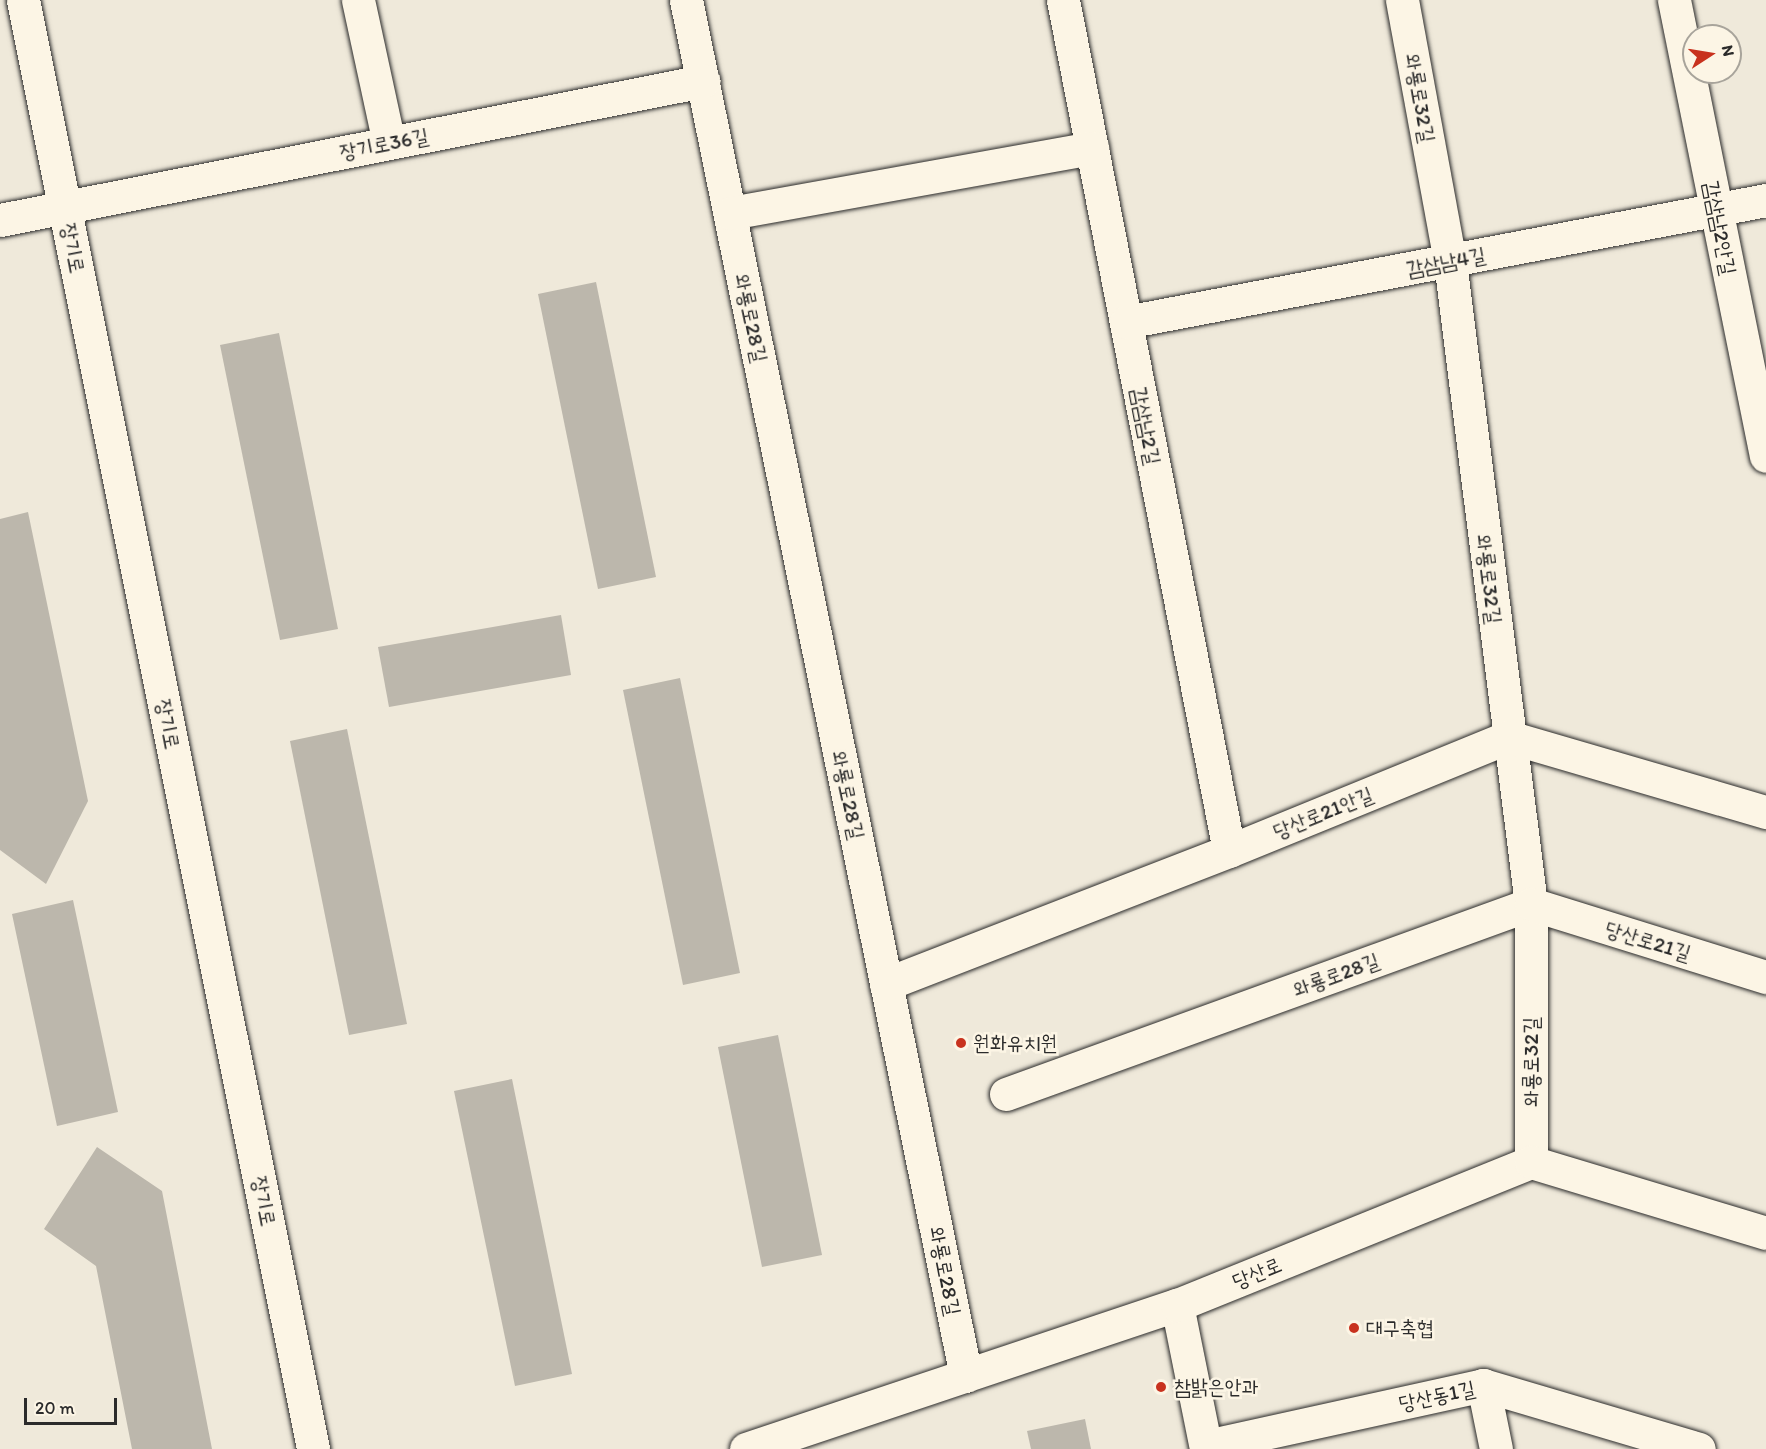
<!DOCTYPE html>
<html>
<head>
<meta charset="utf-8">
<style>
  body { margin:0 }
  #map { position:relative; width:1766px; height:1449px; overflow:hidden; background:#efe9da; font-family:Itim,"Poor Story",sans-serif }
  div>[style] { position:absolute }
  .building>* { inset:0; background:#bcb7ac }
  .roads { filter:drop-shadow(0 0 2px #2b2b2b) drop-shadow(0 0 2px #2b2b2b) }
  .minor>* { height:33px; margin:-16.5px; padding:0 16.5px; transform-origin:16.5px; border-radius:16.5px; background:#fcf5e5 }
  .secondary>* { height:33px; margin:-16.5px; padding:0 16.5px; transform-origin:16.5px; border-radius:16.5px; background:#fcf5e5 }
  .dots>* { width:16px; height:16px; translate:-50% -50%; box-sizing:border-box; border:3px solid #fcf5e5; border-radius:50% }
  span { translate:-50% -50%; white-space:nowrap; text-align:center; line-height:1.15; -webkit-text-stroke:5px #fcf5e5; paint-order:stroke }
  .street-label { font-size:21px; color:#2b2b2b }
  .poi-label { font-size:21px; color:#2b2b2b }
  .left { translate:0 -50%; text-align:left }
  .north { position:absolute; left:1682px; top:24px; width:60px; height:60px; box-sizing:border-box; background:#fcf5e5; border:2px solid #a8a49b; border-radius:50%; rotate:78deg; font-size:16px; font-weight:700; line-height:24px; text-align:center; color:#2b2b2b }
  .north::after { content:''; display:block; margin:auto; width:21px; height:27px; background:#c8321e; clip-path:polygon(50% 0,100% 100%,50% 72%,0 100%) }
  .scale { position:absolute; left:24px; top:1398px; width:93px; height:27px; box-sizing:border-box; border:3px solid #2b2b2b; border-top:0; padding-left:8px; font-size:18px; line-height:21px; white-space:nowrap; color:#2b2b2b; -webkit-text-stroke:4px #fcf5e5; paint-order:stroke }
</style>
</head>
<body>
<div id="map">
  <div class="building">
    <i style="clip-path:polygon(596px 282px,656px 577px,598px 589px,538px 294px)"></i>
    <i style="clip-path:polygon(279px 333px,338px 629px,280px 640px,220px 345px)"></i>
    <i style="clip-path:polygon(28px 512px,88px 801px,46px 884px,0 850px,0 519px)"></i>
    <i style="clip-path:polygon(561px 615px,571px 675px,389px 707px,378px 647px)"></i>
    <i style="clip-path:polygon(680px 678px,740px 973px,683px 985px,623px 690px)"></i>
    <i style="clip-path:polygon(347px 729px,407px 1024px,349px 1035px,290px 741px)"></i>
    <i style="clip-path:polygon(73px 900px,118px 1112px,57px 1126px,12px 914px)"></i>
    <i style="clip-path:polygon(778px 1035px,822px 1255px,762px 1267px,718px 1047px)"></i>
    <i style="clip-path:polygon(512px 1079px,572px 1374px,515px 1386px,454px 1091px)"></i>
    <i style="clip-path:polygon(97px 1147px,162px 1191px,212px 1449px,132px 1449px,96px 1266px,44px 1229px)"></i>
    <i style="clip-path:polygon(1085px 1419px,1091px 1449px,1031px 1449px,1027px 1431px)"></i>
  </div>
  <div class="roads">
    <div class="minor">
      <i style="left:358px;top:0;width:146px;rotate:77.8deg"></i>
      <i style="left:686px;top:0;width:1404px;rotate:78.5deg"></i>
      <i style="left:1063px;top:0;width:867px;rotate:78.96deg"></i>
      <i style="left:1402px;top:0;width:266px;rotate:79.6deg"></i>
      <i style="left:1450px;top:262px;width:647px;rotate:82.81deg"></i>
      <i style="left:1531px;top:904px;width:258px;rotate:90deg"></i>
      <i style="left:1674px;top:0;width:465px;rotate:78.6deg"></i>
      <i style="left:730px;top:213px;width:368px;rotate:-10.2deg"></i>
      <i style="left:0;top:220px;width:717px;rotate:-11.18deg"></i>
      <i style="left:1126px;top:322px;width:652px;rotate:-10.79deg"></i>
      <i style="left:886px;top:984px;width:368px;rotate:-21.2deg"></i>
      <i style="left:1229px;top:851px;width:302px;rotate:-22.2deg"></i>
      <i style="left:1509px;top:737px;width:268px;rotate:16.3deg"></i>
      <i style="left:1006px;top:1094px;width:558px;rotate:-19.9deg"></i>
      <i style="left:1531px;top:904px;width:246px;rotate:17.3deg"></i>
      <i style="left:1177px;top:1305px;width:147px;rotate:78.6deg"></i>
      <i style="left:1483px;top:1385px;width:65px;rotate:78.5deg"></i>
      <i style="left:1206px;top:1446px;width:284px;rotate:-12.4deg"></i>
      <i style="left:1483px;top:1385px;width:225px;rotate:16.5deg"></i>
    </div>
    <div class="secondary">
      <i style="left:23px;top:0;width:1478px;rotate:78.68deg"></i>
      <i style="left:746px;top:1449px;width:454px;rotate:-18.5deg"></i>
      <i style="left:1177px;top:1305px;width:382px;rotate:-22deg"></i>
      <i style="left:1531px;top:1162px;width:245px;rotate:16.8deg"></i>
    </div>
  </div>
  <div class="dots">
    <i style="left:961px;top:1043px;background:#c8321e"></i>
    <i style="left:1354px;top:1328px;background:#c8321e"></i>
    <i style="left:1161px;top:1387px;background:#c8321e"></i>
  </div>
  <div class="street-label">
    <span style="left:1420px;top:98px;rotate:80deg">와룡로32길</span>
    <span style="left:384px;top:144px;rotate:-11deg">장기로36길</span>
    <span style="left:1720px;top:228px;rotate:79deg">감삼남2안길</span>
    <span style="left:73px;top:248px;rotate:79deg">장기로</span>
    <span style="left:1446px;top:262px;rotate:-11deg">감삼남4길</span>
    <span style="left:751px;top:318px;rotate:78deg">와룡로28길</span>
    <span style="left:1146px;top:426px;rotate:79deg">감삼남2길</span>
    <span style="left:1489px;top:579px;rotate:83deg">와룡로32길</span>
    <span style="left:168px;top:724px;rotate:79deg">장기로</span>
    <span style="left:848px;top:795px;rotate:78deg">와룡로28길</span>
    <span style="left:1323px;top:813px;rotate:-22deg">당산로21안길</span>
    <span style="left:1648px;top:941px;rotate:17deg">당산로21길</span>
    <span style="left:1336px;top:975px;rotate:-20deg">와룡로28길</span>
    <span style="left:1531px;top:1062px;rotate:-90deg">와룡로32길</span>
    <span style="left:264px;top:1201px;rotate:79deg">장기로</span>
    <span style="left:945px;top:1271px;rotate:79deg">와룡로28길</span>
    <span style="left:1257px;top:1273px;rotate:-22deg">당산로</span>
    <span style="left:1437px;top:1396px;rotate:-12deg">당산동1길</span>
  </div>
  <div class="poi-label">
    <span class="left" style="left:973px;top:1043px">원화유치원</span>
    <span class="left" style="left:1366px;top:1328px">대구축협</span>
    <span class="left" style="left:1174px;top:1387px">참밝은안과</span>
  </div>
  <div class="north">N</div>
  <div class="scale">20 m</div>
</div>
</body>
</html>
